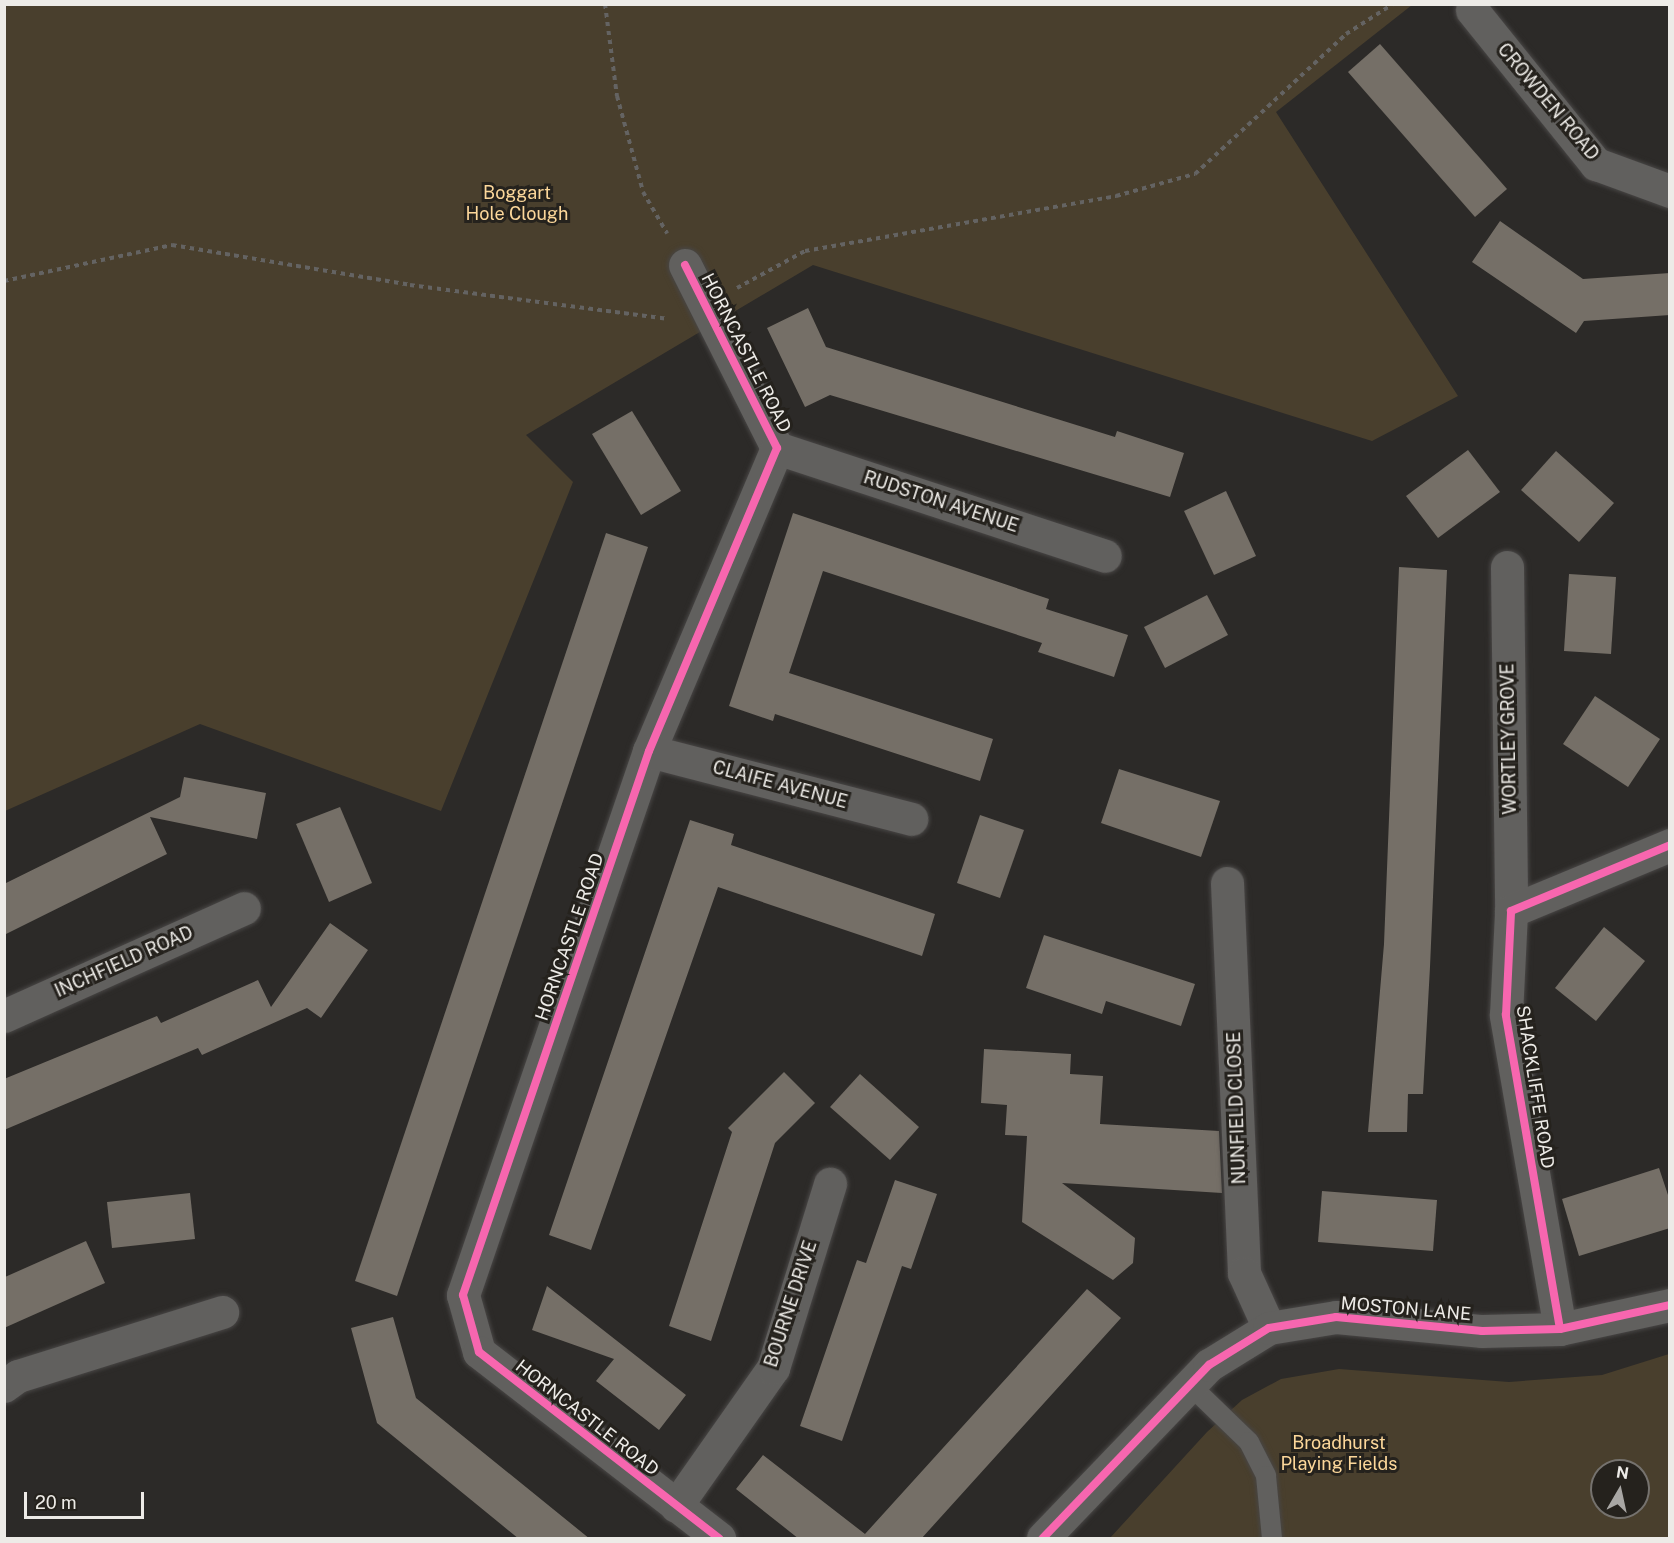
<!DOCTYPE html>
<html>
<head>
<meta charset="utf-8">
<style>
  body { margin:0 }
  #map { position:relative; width:1674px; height:1543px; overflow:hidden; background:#2c2a28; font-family:"Public Sans",sans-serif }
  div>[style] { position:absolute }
  .green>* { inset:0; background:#493f2d }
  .building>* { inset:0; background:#756f67 }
  .path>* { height:4px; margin-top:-2px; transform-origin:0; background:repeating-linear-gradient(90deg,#646362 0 4.5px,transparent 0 9px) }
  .roads { filter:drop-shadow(0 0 2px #484645) drop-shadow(0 0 2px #484645) }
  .service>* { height:20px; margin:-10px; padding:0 10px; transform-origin:10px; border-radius:10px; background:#61605e }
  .minor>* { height:33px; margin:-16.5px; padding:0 16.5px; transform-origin:16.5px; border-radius:16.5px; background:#61605e }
  .tertiary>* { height:33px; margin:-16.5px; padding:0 16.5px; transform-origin:16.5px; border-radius:16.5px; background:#61605e }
  .cycleway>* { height:8px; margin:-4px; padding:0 4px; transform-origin:4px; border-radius:4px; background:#f766af }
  span { translate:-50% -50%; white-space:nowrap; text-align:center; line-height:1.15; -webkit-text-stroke:6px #25221d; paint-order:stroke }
  .street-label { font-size:18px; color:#edebe7 }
  .park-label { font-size:18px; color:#fcd79a }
  .frame { position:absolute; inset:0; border:6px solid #edebe7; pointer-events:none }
  .north { position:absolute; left:1590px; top:1459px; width:60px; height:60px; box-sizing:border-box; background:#25221d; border:2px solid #75726e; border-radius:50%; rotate:9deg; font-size:16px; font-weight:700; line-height:24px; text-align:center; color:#edebe7 }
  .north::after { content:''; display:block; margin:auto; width:21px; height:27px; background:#a9a7a4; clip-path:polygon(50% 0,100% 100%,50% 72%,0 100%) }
  .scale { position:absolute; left:24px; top:1492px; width:120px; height:27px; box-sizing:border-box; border:3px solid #edebe7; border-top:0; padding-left:8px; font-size:18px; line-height:21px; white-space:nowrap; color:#edebe7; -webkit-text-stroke:4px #25221d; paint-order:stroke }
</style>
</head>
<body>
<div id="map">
  <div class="green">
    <i style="clip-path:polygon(5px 5px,1412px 5px,1276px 112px,1458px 396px,1372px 441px,813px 265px,526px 435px,573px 482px,441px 811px,200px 724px,5px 811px)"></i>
    <i style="clip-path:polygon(evenodd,1669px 1354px,1669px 1538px,1110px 1538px,1207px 1432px,1242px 1400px,1281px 1379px,1339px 1369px,1509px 1382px,1602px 1375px,1669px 1354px,1602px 1471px,1638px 1471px,1638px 1507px,1602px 1507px,1602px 1471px)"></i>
  </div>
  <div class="building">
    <i style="clip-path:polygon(1380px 44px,1507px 189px,1475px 217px,1348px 72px)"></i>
    <i style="clip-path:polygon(1500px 221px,1583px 279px,1670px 273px,1670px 315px,1584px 321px,1576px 333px,1472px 262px)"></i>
    <i style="clip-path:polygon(808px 308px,826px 347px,1115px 437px,1117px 431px,1184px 453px,1170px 497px,830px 395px,805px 407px,767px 328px)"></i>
    <i style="clip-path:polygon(632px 411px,681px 491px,641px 515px,592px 434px)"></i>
    <i style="clip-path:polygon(1468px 450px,1500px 492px,1438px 538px,1406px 496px)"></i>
    <i style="clip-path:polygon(1556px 451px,1614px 503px,1579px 542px,1521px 490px)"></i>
    <i style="clip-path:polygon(1226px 491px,1256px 556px,1214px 575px,1184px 511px)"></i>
    <i style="clip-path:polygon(793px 513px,1049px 599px,1046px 609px,1128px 635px,1114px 677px,1038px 652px,1042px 643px,823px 571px,789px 673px,993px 739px,980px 781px,775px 714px,773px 721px,729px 706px)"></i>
    <i style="clip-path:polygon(606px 533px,648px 547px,397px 1296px,355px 1281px)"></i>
    <i style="clip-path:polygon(1399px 567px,1447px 570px,1430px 967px,1423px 1094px,1408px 1094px,1407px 1132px,1368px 1132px,1384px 944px)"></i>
    <i style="clip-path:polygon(1569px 574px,1616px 577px,1611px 654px,1564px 651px)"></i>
    <i style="clip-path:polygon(1207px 595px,1228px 635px,1165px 668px,1144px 627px)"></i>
    <i style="clip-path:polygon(1595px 696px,1660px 739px,1628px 787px,1563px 744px)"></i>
    <i style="clip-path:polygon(1119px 769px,1220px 801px,1201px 857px,1101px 823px)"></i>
    <i style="clip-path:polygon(184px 777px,266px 793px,257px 839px,150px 817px,167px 854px,4px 935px,4px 884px,180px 797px)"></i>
    <i style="clip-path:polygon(340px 807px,372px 883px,329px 902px,296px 824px)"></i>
    <i style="clip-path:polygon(980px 815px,1024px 830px,1000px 898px,957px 883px)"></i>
    <i style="clip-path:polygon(690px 820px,734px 834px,731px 845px,935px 914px,922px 956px,718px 887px,591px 1250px,549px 1235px)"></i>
    <i style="clip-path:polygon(330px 923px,368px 950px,321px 1018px,307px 1008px,202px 1055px,198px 1048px,4px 1130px,4px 1079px,157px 1016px,161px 1023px,258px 980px,271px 1007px)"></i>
    <i style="clip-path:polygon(1604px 927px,1645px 961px,1596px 1021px,1555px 988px)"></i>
    <i style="clip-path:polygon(1044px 935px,1195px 984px,1181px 1026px,1106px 1001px,1102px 1014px,1026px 988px)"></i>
    <i style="clip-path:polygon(984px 1049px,1071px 1054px,1070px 1074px,1103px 1076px,1100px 1124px,1219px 1131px,1222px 1193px,1062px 1183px,1135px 1238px,1133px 1263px,1113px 1280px,1022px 1222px,1027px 1136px,1005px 1135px,1007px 1105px,981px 1103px)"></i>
    <i style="clip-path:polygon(784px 1072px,815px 1103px,775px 1143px,711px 1341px,669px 1326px,732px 1132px,728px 1128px)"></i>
    <i style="clip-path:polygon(860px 1074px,919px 1127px,890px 1160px,830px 1107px)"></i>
    <i style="clip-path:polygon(1659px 1168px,1670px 1201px,1670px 1228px,1579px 1256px,1562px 1199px)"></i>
    <i style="clip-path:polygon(895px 1180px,937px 1194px,911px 1269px,902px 1266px,842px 1441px,800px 1426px,857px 1260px,866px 1263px)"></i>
    <i style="clip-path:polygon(1322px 1191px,1437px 1200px,1433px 1251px,1318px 1242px)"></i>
    <i style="clip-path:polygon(190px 1193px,195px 1239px,112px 1248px,107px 1202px)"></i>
    <i style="clip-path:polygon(86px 1241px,105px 1283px,4px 1328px,5px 1277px)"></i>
    <i style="clip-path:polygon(547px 1286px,686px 1395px,659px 1430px,596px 1381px,614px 1359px,532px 1330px)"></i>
    <i style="clip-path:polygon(1087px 1289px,1121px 1318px,921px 1539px,799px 1539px,736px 1489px,763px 1455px,865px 1534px)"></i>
    <i style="clip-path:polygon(393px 1317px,416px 1398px,590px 1539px,519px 1539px,377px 1423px,351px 1328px)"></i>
  </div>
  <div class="path">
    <i style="left:605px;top:4px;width:93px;rotate:82.6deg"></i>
    <i style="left:617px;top:96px;width:99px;rotate:74.8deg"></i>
    <i style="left:643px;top:192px;width:48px;rotate:59.7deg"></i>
    <i style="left:4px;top:281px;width:172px;rotate:-12.1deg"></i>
    <i style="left:172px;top:245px;width:241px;rotate:9.5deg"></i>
    <i style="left:410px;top:285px;width:261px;rotate:7.5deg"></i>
    <i style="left:737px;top:288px;width:77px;rotate:-28.6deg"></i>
    <i style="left:805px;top:251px;width:316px;rotate:-10deg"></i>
    <i style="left:1116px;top:196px;width:82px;rotate:-15.6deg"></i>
    <i style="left:1195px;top:174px;width:206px;rotate:-42.8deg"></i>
    <i style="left:1346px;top:34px;width:56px;rotate:-32.6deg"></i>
  </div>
  <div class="roads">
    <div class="service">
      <i style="left:1189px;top:1384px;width:83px;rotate:44deg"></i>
      <i style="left:1249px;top:1442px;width:38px;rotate:63deg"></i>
      <i style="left:1266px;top:1476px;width:62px;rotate:84.5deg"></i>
    </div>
    <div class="minor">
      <i style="left:1472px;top:10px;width:198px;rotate:51.2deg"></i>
      <i style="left:1596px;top:164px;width:79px;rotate:20deg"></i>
      <i style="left:685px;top:265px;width:205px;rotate:63.3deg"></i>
      <i style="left:777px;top:448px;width:329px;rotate:112.9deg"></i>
      <i style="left:649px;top:751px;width:575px;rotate:108.88deg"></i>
      <i style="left:463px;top:1295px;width:59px;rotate:74.3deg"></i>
      <i style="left:479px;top:1352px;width:304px;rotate:37.8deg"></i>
      <i style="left:777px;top:448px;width:345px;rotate:18.2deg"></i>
      <i style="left:1507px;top:567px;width:344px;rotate:89.3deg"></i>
      <i style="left:649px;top:751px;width:271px;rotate:14.5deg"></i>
      <i style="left:1227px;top:883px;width:390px;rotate:87.5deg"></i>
      <i style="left:1244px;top:1273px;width:60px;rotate:65.6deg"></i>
      <i style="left:4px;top:1016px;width:263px;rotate:-24.2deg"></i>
      <i style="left:1560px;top:1329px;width:319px;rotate:-99.8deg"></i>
      <i style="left:1506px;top:1015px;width:104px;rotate:-87.2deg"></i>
      <i style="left:1511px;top:911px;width:172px;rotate:-22.5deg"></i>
      <i style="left:4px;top:1386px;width:17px;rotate:-36deg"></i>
      <i style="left:18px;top:1376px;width:214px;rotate:-17.4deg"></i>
      <i style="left:676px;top:1506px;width:169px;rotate:-54.9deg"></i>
      <i style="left:773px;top:1368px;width:193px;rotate:-72.8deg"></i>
    </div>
    <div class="tertiary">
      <i style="left:1043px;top:1538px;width:240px;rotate:-46.2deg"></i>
      <i style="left:1209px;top:1365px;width:70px;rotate:-31.7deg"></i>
      <i style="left:1269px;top:1328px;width:68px;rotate:-9.3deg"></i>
      <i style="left:1336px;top:1317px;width:147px;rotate:5.5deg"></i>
      <i style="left:1482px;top:1331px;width:78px;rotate:-1.5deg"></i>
      <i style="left:1560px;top:1329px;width:113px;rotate:-12.3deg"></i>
    </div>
  </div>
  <div class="cycleway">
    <i style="left:685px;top:265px;width:205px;rotate:63.3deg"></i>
    <i style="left:777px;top:448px;width:329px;rotate:112.9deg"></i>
    <i style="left:649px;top:751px;width:575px;rotate:108.88deg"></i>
    <i style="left:463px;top:1295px;width:59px;rotate:74.3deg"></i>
    <i style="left:479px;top:1352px;width:304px;rotate:37.8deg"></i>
    <i style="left:1560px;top:1329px;width:319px;rotate:-99.8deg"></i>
    <i style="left:1506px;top:1015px;width:104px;rotate:-87.2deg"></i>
    <i style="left:1511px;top:911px;width:172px;rotate:-22.5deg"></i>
    <i style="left:1043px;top:1538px;width:240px;rotate:-46.2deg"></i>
    <i style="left:1209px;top:1365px;width:70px;rotate:-31.7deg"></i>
    <i style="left:1269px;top:1328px;width:68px;rotate:-9.3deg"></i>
    <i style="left:1336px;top:1317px;width:147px;rotate:5.5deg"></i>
    <i style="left:1482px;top:1331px;width:78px;rotate:-1.5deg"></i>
    <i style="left:1560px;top:1329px;width:113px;rotate:-12.3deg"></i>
  </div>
  <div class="street-label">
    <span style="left:1548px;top:102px;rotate:50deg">CROWDEN ROAD</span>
    <span style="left:746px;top:353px;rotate:63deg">HORNCASTLE ROAD</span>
    <span style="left:941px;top:502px;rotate:18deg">RUDSTON AVENUE</span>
    <span style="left:1509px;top:739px;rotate:-91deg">WORTLEY GROVE</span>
    <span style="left:780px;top:785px;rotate:15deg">CLAIFE AVENUE</span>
    <span style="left:570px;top:937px;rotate:-71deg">HORNCASTLE ROAD</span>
    <span style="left:124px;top:962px;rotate:-24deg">INCHFIELD ROAD</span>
    <span style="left:1535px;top:1087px;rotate:81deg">SHACKLIFFE ROAD</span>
    <span style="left:1237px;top:1108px;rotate:-92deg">NUNFIELD CLOSE</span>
    <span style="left:791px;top:1304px;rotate:-72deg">BOURNE DRIVE</span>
    <span style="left:1406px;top:1309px;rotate:5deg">MOSTON LANE</span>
    <span style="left:587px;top:1418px;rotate:38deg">HORNCASTLE ROAD</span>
  </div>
  <div class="park-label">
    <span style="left:517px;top:204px">Boggart<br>Hole Clough</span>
    <span style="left:1339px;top:1454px">Broadhurst<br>Playing Fields</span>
  </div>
  <div class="frame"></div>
  <div class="north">N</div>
  <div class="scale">20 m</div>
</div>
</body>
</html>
